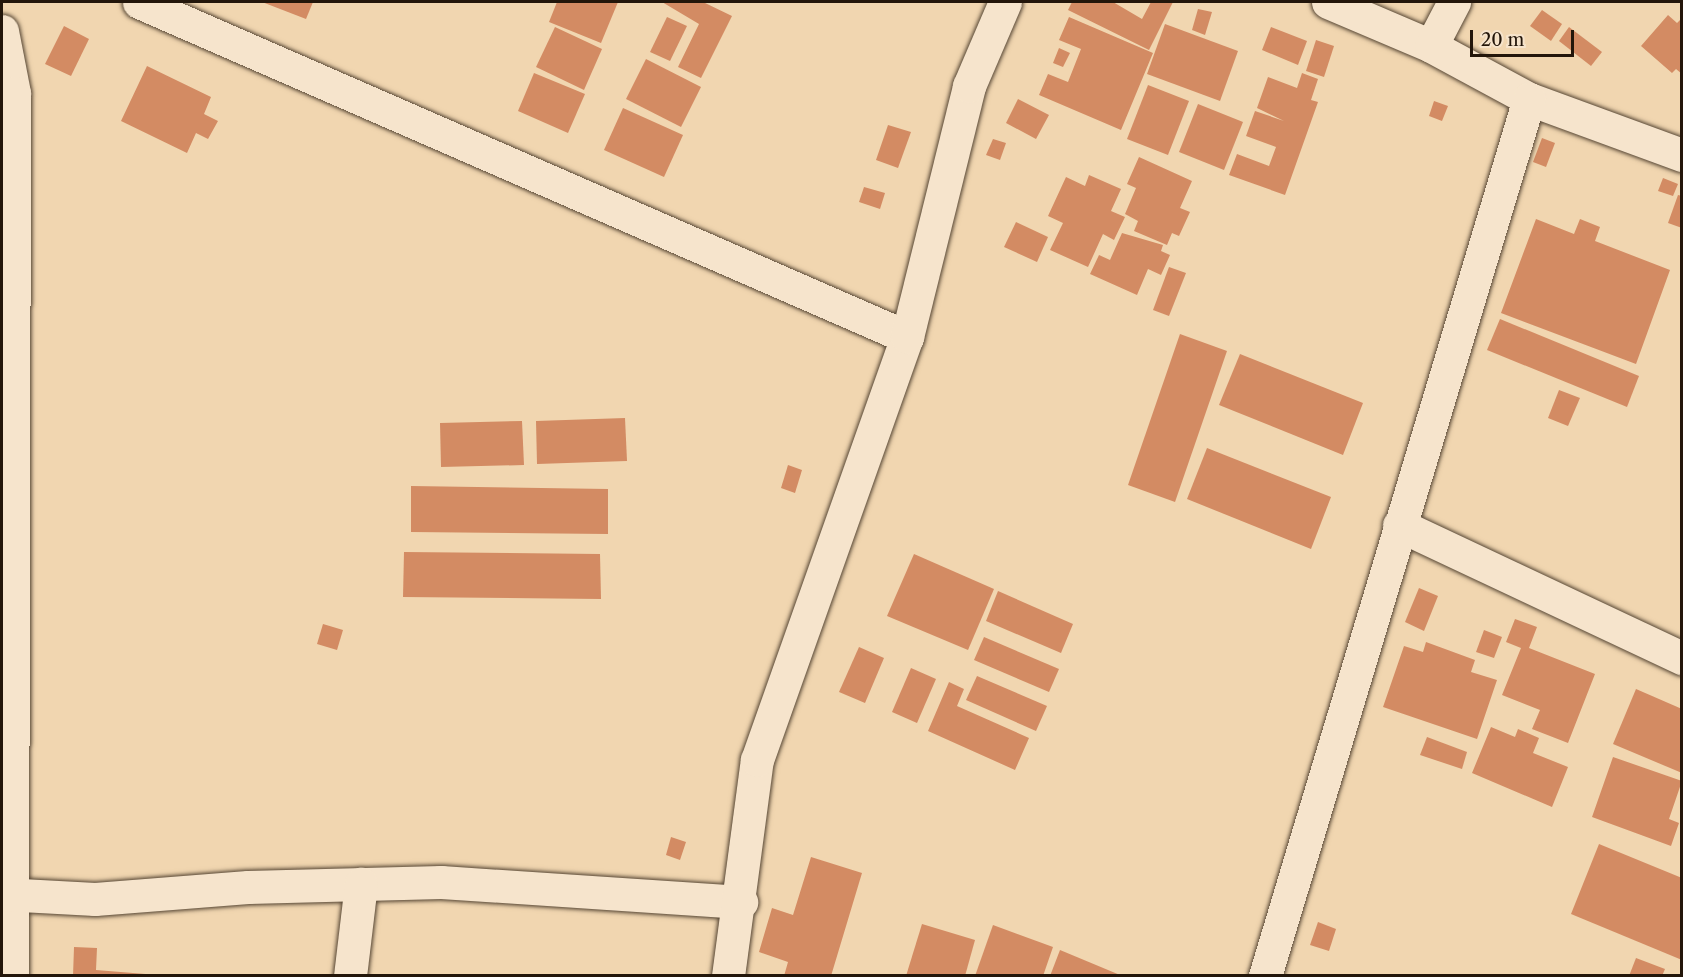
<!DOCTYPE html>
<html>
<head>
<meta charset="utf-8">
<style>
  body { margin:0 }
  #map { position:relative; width:1683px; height:977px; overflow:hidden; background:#f1d6b0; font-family:"Libre Caslon Text",serif }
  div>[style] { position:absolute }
  .building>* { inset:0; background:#d38b63 }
  .roads { filter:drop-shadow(0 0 2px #564634) drop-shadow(0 0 2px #564634) }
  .minor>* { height:33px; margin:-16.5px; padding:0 16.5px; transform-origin:16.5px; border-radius:16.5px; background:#f6e4cc }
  span { translate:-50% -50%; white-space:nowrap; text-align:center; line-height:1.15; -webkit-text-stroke:4.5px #f6e4cc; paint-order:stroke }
  .frame { position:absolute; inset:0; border:3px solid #23160a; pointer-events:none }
  .scale { position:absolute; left:1470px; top:30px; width:104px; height:27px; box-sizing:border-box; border:3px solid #23160a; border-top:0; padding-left:8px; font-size:18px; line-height:21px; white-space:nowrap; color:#23160a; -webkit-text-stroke:4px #f6e4cc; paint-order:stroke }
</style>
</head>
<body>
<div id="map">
  <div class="building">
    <i style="clip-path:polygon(262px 2px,313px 2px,306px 19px)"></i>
    <i style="clip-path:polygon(557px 2px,618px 2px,601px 43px,549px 22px)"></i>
    <i style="clip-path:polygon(662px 2px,703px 2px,732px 16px,701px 78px,678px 67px,699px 24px)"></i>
    <i style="clip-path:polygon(1072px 2px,1113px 2px,1142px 19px,1151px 2px,1173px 2px,1149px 50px,1068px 10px)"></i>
    <i style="clip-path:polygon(1198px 9px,1212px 12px,1205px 35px,1192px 30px)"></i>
    <i style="clip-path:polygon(1542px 10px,1562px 24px,1551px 41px,1530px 26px)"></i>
    <i style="clip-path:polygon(1668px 15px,1677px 23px,1682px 18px,1682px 74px,1676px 69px,1672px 73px,1641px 46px)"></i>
    <i style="clip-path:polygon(667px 17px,687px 26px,670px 61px,650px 52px)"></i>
    <i style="clip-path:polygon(1069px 17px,1153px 53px,1121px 130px,1039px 95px,1048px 74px,1068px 82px,1081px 49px,1059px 40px)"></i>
    <i style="clip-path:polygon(1165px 24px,1238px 51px,1220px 101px,1147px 74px)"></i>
    <i style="clip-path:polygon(64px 26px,89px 39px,71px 76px,45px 64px)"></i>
    <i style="clip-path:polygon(555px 27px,602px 49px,584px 90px,536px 67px)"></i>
    <i style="clip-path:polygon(1271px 27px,1307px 41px,1298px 65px,1262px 50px)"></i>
    <i style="clip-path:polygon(1569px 27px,1602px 52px,1591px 66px,1559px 41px)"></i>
    <i style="clip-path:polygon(1316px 40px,1334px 46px,1324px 77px,1306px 71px)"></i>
    <i style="clip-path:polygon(1059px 48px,1070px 53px,1063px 67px,1053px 63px)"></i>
    <i style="clip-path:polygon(646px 59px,701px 87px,681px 127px,626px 99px)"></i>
    <i style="clip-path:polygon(147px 66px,211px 97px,204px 114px,218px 121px,208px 139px,196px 133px,187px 153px,121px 121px)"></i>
    <i style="clip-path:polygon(534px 73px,585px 94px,568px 133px,518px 111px)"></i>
    <i style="clip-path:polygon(1302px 73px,1318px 79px,1311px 100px,1318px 102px,1285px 195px,1229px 175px,1237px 154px,1269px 166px,1276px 147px,1246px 136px,1255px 111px,1284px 121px,1257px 108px,1268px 77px,1297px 88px)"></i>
    <i style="clip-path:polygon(1148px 85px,1189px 101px,1168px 155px,1127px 139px)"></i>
    <i style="clip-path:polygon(1018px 99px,1049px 115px,1036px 139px,1006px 123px)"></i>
    <i style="clip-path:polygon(1434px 101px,1448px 106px,1442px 121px,1429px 116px)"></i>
    <i style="clip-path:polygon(1198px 104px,1243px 122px,1224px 170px,1179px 152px)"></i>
    <i style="clip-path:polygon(623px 108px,683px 135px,664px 177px,604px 150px)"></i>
    <i style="clip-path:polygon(888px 125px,911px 132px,898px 168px,876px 160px)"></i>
    <i style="clip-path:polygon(1542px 138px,1555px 143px,1546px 167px,1533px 162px)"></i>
    <i style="clip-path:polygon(993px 139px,1006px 143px,1000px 160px,986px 155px)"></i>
    <i style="clip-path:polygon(1139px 157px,1192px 181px,1180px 208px,1190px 212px,1179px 236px,1172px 233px,1167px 245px,1134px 231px,1138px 221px,1125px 214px,1136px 188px,1127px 184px)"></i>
    <i style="clip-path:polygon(1089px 175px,1121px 189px,1111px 211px,1125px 217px,1114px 240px,1103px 234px,1088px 267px,1050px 250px,1063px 223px,1048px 216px,1066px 177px,1085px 186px)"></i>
    <i style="clip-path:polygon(1663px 178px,1678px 184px,1673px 196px,1658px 191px)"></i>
    <i style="clip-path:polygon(864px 187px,885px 193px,880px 209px,859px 202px)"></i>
    <i style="clip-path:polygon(1678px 195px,1682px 196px,1682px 228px,1668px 223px)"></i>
    <i style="clip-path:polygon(1536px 219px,1574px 234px,1580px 219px,1600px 227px,1595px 241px,1670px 270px,1636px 364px,1501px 313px)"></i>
    <i style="clip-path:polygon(1016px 222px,1048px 237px,1037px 262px,1004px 247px)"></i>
    <i style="clip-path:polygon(1122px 233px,1163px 245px,1161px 251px,1170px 255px,1161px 275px,1148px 269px,1137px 295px,1090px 274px,1099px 255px,1110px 260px)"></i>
    <i style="clip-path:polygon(1169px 267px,1186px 273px,1169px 316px,1153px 310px)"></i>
    <i style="clip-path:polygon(1500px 319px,1639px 376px,1627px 407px,1487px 350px)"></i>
    <i style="clip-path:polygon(1180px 334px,1227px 351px,1175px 502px,1128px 485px)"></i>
    <i style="clip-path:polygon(1240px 354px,1363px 403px,1343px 455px,1219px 405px)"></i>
    <i style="clip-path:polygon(1559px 390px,1580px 398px,1568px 426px,1548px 418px)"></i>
    <i style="clip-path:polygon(625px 418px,627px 461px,537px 464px,536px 421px)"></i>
    <i style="clip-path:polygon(522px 421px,524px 465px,441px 467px,440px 423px)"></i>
    <i style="clip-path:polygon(1207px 448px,1331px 497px,1311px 549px,1187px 499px)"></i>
    <i style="clip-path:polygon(788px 465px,802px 470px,795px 493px,781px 488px)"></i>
    <i style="clip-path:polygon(411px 486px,608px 489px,608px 534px,411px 532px)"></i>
    <i style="clip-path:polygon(404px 552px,600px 554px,601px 599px,403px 597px)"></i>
    <i style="clip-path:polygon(914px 554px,994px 589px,968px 650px,887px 616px)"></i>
    <i style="clip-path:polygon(1419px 588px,1438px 596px,1424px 631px,1405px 622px)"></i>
    <i style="clip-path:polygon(998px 591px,1073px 624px,1061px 653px,986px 621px)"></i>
    <i style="clip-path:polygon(1515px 619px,1537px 627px,1529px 648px,1595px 674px,1568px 743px,1532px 729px,1540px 710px,1502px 695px,1521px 648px,1506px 642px)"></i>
    <i style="clip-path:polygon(323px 624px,343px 630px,337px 650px,317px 644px)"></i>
    <i style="clip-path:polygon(1484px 630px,1502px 637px,1494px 658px,1476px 652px)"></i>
    <i style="clip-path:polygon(984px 637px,1059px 669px,1049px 692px,974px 660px)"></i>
    <i style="clip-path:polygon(1426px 642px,1475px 660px,1471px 672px,1497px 680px,1477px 739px,1383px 707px,1404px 646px,1423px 652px)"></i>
    <i style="clip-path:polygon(859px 647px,884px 658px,865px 703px,839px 692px)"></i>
    <i style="clip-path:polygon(911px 668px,936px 679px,917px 723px,892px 712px)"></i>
    <i style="clip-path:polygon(977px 676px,1047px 706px,1036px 731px,966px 700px)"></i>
    <i style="clip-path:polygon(949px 682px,964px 689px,957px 706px,1029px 738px,1015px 770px,928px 731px)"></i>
    <i style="clip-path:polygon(1636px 689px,1682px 709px,1682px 773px,1613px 744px)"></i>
    <i style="clip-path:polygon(1491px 727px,1515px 737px,1518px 729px,1539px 738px,1533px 753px,1568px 767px,1552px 807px,1472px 773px)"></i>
    <i style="clip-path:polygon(1427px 737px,1467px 752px,1462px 769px,1420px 755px)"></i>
    <i style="clip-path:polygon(1613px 757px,1682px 781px,1669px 819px,1679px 823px,1671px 846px,1592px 817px)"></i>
    <i style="clip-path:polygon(671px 837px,686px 842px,680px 860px,666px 855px)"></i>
    <i style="clip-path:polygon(1599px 844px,1682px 878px,1682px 960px,1571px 914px)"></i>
    <i style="clip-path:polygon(811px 857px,862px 873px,831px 976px,784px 976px,788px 962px,759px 952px,772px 908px,793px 915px)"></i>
    <i style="clip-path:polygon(1318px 922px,1336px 929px,1329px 951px,1310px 945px)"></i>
    <i style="clip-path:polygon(922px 924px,975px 940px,965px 976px,906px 976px)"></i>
    <i style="clip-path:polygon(993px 925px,1053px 947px,1043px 976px,975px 976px)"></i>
    <i style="clip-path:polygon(74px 947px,97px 948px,96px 970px,170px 976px,73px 976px)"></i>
    <i style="clip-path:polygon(1060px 950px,1120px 975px,1120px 976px,1050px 976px)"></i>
    <i style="clip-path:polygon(1636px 958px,1665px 969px,1662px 976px,1629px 976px)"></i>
  </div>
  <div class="roads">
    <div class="minor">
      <i style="left:139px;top:2px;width:838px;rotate:23.57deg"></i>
      <i style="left:1328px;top:2px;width:112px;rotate:23.1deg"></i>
      <i style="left:1431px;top:46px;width:111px;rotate:28.4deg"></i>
      <i style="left:1529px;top:99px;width:163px;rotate:20.1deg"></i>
      <i style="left:2px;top:31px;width:63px;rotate:79deg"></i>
      <i style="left:14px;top:93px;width:883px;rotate:90.13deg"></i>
      <i style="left:1431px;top:46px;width:50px;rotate:-62.4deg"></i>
      <i style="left:1399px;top:525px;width:313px;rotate:25.2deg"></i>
      <i style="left:2px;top:894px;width:93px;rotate:3.1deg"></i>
      <i style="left:95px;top:899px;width:153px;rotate:-4.5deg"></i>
      <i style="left:248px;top:887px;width:193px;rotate:-1.5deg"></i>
      <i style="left:441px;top:882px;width:301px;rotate:3.8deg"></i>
      <i style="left:350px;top:976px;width:93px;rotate:-83.2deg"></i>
      <i style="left:728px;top:976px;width:218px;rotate:-82.4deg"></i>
      <i style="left:757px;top:760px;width:449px;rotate:-70.5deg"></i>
      <i style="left:907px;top:337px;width:259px;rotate:-76.1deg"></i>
      <i style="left:969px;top:86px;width:91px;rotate:-66.8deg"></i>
      <i style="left:1265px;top:976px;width:916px;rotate:-73.25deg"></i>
    </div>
  </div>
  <div class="frame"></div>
  <div class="scale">20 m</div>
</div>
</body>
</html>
